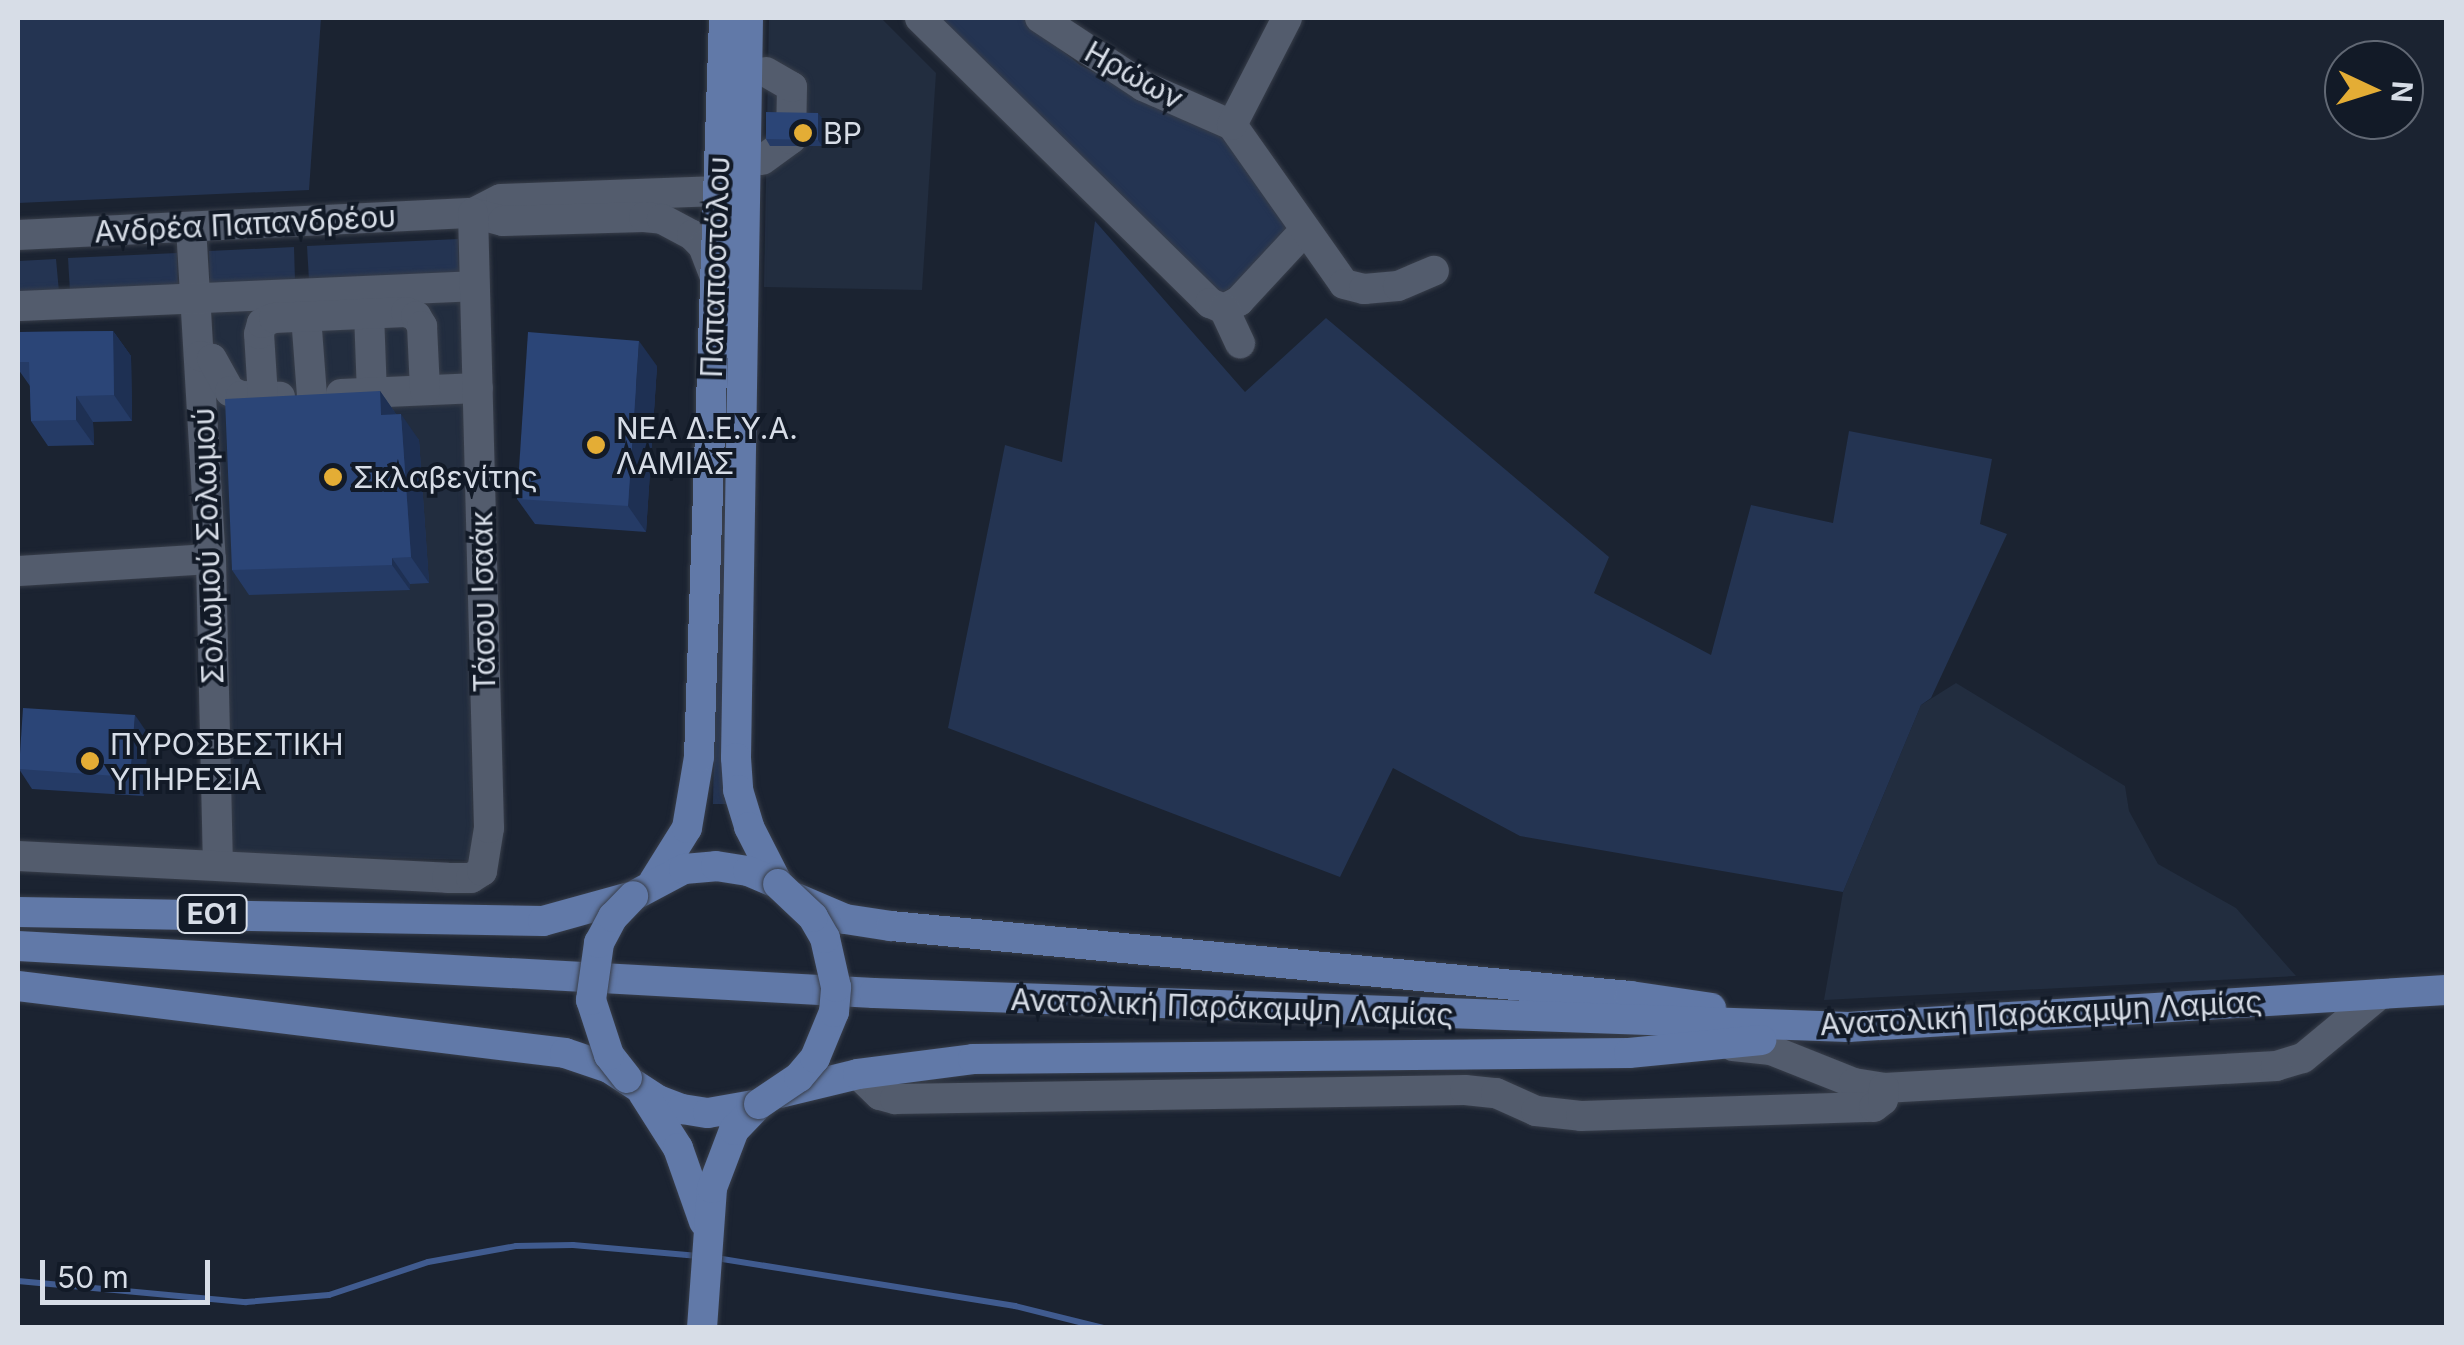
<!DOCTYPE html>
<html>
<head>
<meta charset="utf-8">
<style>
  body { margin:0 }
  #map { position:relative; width:2464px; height:1345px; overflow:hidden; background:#1b2331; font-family:Inter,sans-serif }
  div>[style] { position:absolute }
  .built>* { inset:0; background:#222d3f }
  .green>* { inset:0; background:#243452 }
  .stream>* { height:6px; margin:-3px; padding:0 3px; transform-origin:3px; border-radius:3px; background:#405b8f }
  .roads { filter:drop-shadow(0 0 2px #383e4a) drop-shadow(0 0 2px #383e4a) }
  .minor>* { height:30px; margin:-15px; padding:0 15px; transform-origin:15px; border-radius:15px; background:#535c6d }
  .major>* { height:30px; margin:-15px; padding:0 15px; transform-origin:15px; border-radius:15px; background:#6179a8 }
  .bridges { filter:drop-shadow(0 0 2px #383e4a) drop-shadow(0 0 2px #383e4a) }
  .major-bridge>* { height:30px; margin:-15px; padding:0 15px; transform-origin:15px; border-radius:15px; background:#6179a8 }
  .wall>* { inset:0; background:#253b66 }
  .shaded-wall>* { inset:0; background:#1e3053 }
  .building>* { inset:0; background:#2b4577 }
  .dots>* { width:28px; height:28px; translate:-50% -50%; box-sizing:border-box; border:5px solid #121a27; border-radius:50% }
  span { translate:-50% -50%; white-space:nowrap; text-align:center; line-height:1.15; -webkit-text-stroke:8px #121a27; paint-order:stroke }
  .shield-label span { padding:2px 8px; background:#121a27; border:2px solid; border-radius:8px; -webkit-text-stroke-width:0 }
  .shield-label { font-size:28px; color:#d7dde7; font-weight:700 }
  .street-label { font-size:30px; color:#d7dde7 }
  .poi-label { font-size:30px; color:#d7dde7 }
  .left { translate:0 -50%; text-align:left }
  .frame { position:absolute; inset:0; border:20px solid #d7dde7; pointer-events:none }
  .north { position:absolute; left:2324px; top:40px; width:100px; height:100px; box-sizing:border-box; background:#121a27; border:2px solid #616874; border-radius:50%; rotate:94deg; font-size:28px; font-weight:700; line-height:40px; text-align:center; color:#d7dde7 }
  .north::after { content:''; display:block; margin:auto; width:35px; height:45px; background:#e4ad35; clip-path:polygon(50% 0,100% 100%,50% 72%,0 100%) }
  .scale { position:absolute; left:40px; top:1260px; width:170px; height:45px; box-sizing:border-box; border:5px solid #d7dde7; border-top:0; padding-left:12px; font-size:30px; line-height:35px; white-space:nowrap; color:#d7dde7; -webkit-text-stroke:8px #121a27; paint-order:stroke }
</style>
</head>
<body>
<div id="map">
  <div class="built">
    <i style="clip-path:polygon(769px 18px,881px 18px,936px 73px,922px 290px,764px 287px)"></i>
    <i style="clip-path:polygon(465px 293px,473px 860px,229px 854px,213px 303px)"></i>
    <i style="clip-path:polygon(1956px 683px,2125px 786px,2129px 811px,2158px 864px,2236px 908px,2296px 976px,1824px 1000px,1843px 892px,1921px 705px)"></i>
  </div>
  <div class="green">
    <i style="clip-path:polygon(18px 18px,321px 18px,309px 190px,18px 203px)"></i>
    <i style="clip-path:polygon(935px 18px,1022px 18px,1080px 65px,1227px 140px,1292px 231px,1252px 277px,1219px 294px)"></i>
    <i style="clip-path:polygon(1095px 221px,1245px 392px,1326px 318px,1609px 557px,1594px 593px,1711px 655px,1751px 505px,1833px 523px,1849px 431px,1992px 459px,1980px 524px,2007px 534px,1931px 698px,1921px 705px,1843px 892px,1520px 836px,1393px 768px,1340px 877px,948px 728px,1005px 445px,1062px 462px)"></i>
    <i style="clip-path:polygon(458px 239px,459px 273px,309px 280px,307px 246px)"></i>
    <i style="clip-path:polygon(294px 247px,295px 281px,210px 285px,209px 251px)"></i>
    <i style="clip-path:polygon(177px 253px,178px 287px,70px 292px,68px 258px)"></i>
    <i style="clip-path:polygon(723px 257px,733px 257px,729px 804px,713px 804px)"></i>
    <i style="clip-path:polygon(56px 259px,59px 292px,18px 294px,18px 261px)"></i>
  </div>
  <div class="stream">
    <i style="left:716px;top:1258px;width:303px;rotate:9.1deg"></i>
    <i style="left:1015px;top:1306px;width:91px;rotate:14deg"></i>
    <i style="left:18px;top:1281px;width:229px;rotate:5.3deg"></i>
    <i style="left:246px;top:1302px;width:83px;rotate:-4.8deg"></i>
    <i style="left:329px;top:1295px;width:104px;rotate:-18.4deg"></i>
    <i style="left:428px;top:1262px;width:89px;rotate:-10.3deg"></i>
    <i style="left:516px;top:1246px;width:57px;rotate:-1deg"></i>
    <i style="left:573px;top:1245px;width:126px;rotate:5deg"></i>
  </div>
  <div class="roads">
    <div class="minor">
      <i style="left:920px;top:18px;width:407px;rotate:44.5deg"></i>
      <i style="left:1210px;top:303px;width:15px;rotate:23deg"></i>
      <i style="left:1224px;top:309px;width:17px;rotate:-28deg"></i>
      <i style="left:1239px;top:301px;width:96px;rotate:-47.1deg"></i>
      <i style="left:1040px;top:18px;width:123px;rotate:33.4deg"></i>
      <i style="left:1143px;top:86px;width:97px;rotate:23.7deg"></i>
      <i style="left:1232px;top:125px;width:194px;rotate:54.8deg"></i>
      <i style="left:1344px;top:284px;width:21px;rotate:14deg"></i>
      <i style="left:1364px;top:289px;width:34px;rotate:-5deg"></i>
      <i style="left:1398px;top:286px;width:39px;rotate:-23deg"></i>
      <i style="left:1232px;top:125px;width:120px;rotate:-62.8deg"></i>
      <i style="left:762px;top:160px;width:36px;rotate:-36deg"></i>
      <i style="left:791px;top:139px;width:52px;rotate:-88.9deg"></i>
      <i style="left:792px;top:87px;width:30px;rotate:-150deg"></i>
      <i style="left:473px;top:213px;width:31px;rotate:-27deg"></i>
      <i style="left:501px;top:199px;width:218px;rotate:-2.1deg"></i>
      <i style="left:719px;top:191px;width:23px;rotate:29deg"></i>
      <i style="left:191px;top:227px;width:333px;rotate:86.6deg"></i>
      <i style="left:211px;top:559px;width:307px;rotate:88.7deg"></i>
      <i style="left:18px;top:235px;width:456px;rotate:-2.8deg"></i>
      <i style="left:473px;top:213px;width:31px;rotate:15deg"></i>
      <i style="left:503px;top:221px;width:141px;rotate:-1.6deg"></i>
      <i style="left:644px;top:217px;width:18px;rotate:6deg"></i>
      <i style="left:662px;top:219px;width:34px;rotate:28deg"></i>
      <i style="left:692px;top:235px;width:16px;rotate:45deg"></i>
      <i style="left:703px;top:246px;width:34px;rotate:69deg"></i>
      <i style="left:18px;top:306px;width:457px;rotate:-2.5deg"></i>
      <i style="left:1224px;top:309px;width:38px;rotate:65deg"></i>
      <i style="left:369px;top:313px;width:81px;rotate:87.9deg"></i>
      <i style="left:306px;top:316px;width:79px;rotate:85.7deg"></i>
      <i style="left:200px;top:356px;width:12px;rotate:14deg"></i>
      <i style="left:212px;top:359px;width:37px;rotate:61deg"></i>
      <i style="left:230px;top:391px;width:12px;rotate:24deg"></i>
      <i style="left:241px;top:396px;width:39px;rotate:1deg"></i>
      <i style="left:341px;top:394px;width:137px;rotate:-2.5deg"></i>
      <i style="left:263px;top:397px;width:63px;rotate:-93.6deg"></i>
      <i style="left:259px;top:334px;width:11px;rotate:-75deg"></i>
      <i style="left:262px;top:323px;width:13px;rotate:-23deg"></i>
      <i style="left:274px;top:318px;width:132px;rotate:-2.6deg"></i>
      <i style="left:406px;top:312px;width:11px;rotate:22deg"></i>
      <i style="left:416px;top:316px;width:12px;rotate:59deg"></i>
      <i style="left:422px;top:326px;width:64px;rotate:87.3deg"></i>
      <i style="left:18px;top:571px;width:193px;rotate:-3.6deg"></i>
      <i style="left:18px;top:856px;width:430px;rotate:2.9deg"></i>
      <i style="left:447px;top:878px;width:24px"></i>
      <i style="left:471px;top:878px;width:13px;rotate:-32deg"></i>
      <i style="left:482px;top:871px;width:44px;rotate:-80.8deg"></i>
      <i style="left:489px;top:828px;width:615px;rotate:-91.49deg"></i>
      <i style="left:1733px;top:1046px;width:38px;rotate:6deg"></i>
      <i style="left:1771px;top:1050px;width:89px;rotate:21.7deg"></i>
      <i style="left:1854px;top:1083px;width:30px;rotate:9deg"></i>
      <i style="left:1884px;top:1088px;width:393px;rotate:-3.2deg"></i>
      <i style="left:2276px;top:1066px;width:28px;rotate:-17deg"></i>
      <i style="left:2303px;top:1058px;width:100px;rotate:-39.7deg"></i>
      <i style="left:858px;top:1074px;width:30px;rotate:44deg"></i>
      <i style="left:880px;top:1095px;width:16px;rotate:15deg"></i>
      <i style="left:895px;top:1099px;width:570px;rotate:-0.9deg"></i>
      <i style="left:1465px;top:1090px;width:31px;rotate:6deg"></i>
      <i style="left:1496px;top:1093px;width:44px;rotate:24.2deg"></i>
      <i style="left:1536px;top:1111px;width:45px;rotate:6.3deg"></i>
      <i style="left:1581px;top:1116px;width:293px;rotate:-1.8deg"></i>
      <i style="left:1874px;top:1107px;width:11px;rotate:-38deg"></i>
      <i style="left:1883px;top:1100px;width:12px;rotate:-85deg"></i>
    </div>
    <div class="major">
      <i style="left:748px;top:18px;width:740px;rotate:90.93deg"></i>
      <i style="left:736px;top:758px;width:32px;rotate:86deg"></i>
      <i style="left:738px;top:790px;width:39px;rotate:73deg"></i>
      <i style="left:749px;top:827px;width:64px;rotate:63deg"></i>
      <i style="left:654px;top:881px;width:62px;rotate:-58.1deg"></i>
      <i style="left:687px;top:828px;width:72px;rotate:-80.4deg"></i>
      <i style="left:699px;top:757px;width:739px;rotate:-88.06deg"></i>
      <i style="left:796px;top:898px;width:53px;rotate:23.2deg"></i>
      <i style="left:845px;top:919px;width:47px;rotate:8.7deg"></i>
      <i style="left:891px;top:926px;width:742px;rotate:5.41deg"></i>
      <i style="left:1630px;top:996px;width:82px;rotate:8.4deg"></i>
      <i style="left:18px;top:912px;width:525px;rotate:0.98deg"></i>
      <i style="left:543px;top:921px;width:93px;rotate:-15.5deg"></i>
      <i style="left:633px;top:896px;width:58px;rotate:-27.9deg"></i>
      <i style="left:684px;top:869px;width:32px;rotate:-5deg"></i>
      <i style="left:716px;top:866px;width:32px;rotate:9deg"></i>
      <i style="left:748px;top:871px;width:33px;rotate:23deg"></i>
      <i style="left:18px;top:946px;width:857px;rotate:3.14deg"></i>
      <i style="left:874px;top:993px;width:975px;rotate:2deg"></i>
      <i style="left:1848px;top:1027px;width:599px;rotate:-3.54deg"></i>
      <i style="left:18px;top:986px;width:551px;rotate:6.98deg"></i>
      <i style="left:565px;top:1053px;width:46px;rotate:18.8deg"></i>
      <i style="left:609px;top:1068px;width:59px;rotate:33.1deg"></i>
      <i style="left:658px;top:1100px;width:26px;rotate:21deg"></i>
      <i style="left:682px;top:1109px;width:26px;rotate:9deg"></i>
      <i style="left:708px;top:1113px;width:52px;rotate:-10deg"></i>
      <i style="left:643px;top:1093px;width:65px;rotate:57.5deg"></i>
      <i style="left:678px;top:1148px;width:78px;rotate:70.6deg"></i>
      <i style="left:780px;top:1093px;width:80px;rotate:-13.7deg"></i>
      <i style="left:858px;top:1074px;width:116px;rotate:-7.4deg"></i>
      <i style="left:973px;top:1059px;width:656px;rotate:-0.52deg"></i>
      <i style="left:1629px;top:1053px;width:133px;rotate:-5.6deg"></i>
      <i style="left:702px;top:1328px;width:140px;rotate:-85.9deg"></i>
      <i style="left:712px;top:1188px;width:62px;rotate:-69.2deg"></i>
      <i style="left:734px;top:1130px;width:36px;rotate:-46deg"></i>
    </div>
  </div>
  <div class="bridges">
    <div class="major-bridge">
      <i style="left:627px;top:1078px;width:29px;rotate:-128deg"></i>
      <i style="left:609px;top:1055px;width:58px;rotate:-108.1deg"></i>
      <i style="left:591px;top:1000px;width:58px;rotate:-82deg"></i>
      <i style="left:599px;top:943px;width:30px;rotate:-62deg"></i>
      <i style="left:613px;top:917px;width:29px;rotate:-46deg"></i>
      <i style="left:759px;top:1104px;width:48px;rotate:-34deg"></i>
      <i style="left:799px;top:1077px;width:25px;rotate:-50deg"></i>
      <i style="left:815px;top:1058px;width:50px;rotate:-67.6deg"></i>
      <i style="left:834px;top:1012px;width:25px;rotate:-85deg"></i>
      <i style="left:836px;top:987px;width:50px;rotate:-102.7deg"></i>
      <i style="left:825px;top:938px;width:24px;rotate:-120deg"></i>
      <i style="left:813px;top:917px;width:48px;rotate:-136.7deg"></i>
    </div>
  </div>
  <div class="wall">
    <i style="clip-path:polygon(823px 119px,822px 146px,770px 146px,766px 139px)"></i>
    <i style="clip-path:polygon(113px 331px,131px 356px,132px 421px,93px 422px,94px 445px,48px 446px,31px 421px,30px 386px,18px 369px,18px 332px)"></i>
    <i style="clip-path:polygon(657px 366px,646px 532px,535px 524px,517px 499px)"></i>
    <i style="clip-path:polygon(380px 391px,396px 414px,419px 440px,429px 583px,410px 584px,410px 590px,249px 595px,232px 570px)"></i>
    <i style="clip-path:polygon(148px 734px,144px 796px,32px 789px,19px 769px)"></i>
  </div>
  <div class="shaded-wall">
    <i style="clip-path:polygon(818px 113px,823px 119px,822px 146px,818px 140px)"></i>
    <i style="clip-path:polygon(113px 331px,131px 356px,132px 421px,114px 395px)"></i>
    <i style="clip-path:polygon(639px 341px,657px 366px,646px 532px,628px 506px)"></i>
    <i style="clip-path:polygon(380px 391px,398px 417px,381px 415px)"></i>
    <i style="clip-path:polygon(76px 396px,93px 422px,94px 445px,76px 420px)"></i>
    <i style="clip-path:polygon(401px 414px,419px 440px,429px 583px,411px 557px)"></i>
    <i style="clip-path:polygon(18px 506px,18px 507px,20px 541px,18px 537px)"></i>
    <i style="clip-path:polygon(392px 558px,410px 584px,410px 590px,392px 565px)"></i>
    <i style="clip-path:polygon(135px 715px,148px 734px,144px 796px,130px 777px)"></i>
  </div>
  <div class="building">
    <i style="clip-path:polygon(766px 112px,818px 113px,818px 140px,766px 139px)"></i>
    <i style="clip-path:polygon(113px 331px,114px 395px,76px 396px,76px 420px,31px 421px,29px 362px,18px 362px,18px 332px)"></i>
    <i style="clip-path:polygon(528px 332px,639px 341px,628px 506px,517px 499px)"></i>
    <i style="clip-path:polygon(380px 391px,381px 415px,401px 414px,411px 557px,392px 558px,392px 565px,232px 570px,225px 399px)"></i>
    <i style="clip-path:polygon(23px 708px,135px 715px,130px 777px,19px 769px)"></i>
  </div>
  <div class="dots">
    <i style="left:803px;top:133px;background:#e4ad35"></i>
    <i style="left:596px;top:445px;background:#e4ad35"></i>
    <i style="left:333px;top:477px;background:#e4ad35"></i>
    <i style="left:90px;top:761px;background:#e4ad35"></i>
  </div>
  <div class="shield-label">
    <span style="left:212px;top:914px">ΕΟ1</span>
  </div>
  <div class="street-label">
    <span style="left:1134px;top:75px;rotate:29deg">Ηρώων</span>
    <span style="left:245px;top:224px;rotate:-3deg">Ανδρέα Παπανδρέου</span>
    <span style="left:715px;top:267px;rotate:-88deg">Παπαποστόλου</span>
    <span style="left:208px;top:546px;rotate:-92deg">Σολωμού Σολωμού</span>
    <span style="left:483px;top:602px;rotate:-91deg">Τάσου Ισαάκ</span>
    <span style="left:1232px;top:1007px;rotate:2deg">Ανατολική Παράκαμψη Λαμίας</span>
    <span style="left:2041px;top:1013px;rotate:-3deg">Ανατολική Παράκαμψη Λαμίας</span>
  </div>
  <div class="poi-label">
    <span class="left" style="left:823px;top:133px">BP</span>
    <span class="left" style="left:616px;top:445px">ΝΕΑ Δ.Ε.Υ.Α.<br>ΛΑΜΙΑΣ</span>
    <span class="left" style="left:353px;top:477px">Σκλαβενίτης</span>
    <span class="left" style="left:110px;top:761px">ΠΥΡΟΣΒΕΣΤΙΚΗ<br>ΥΠΗΡΕΣΙΑ</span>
  </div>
  <div class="frame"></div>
  <div class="north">N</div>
  <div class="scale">50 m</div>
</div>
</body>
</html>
